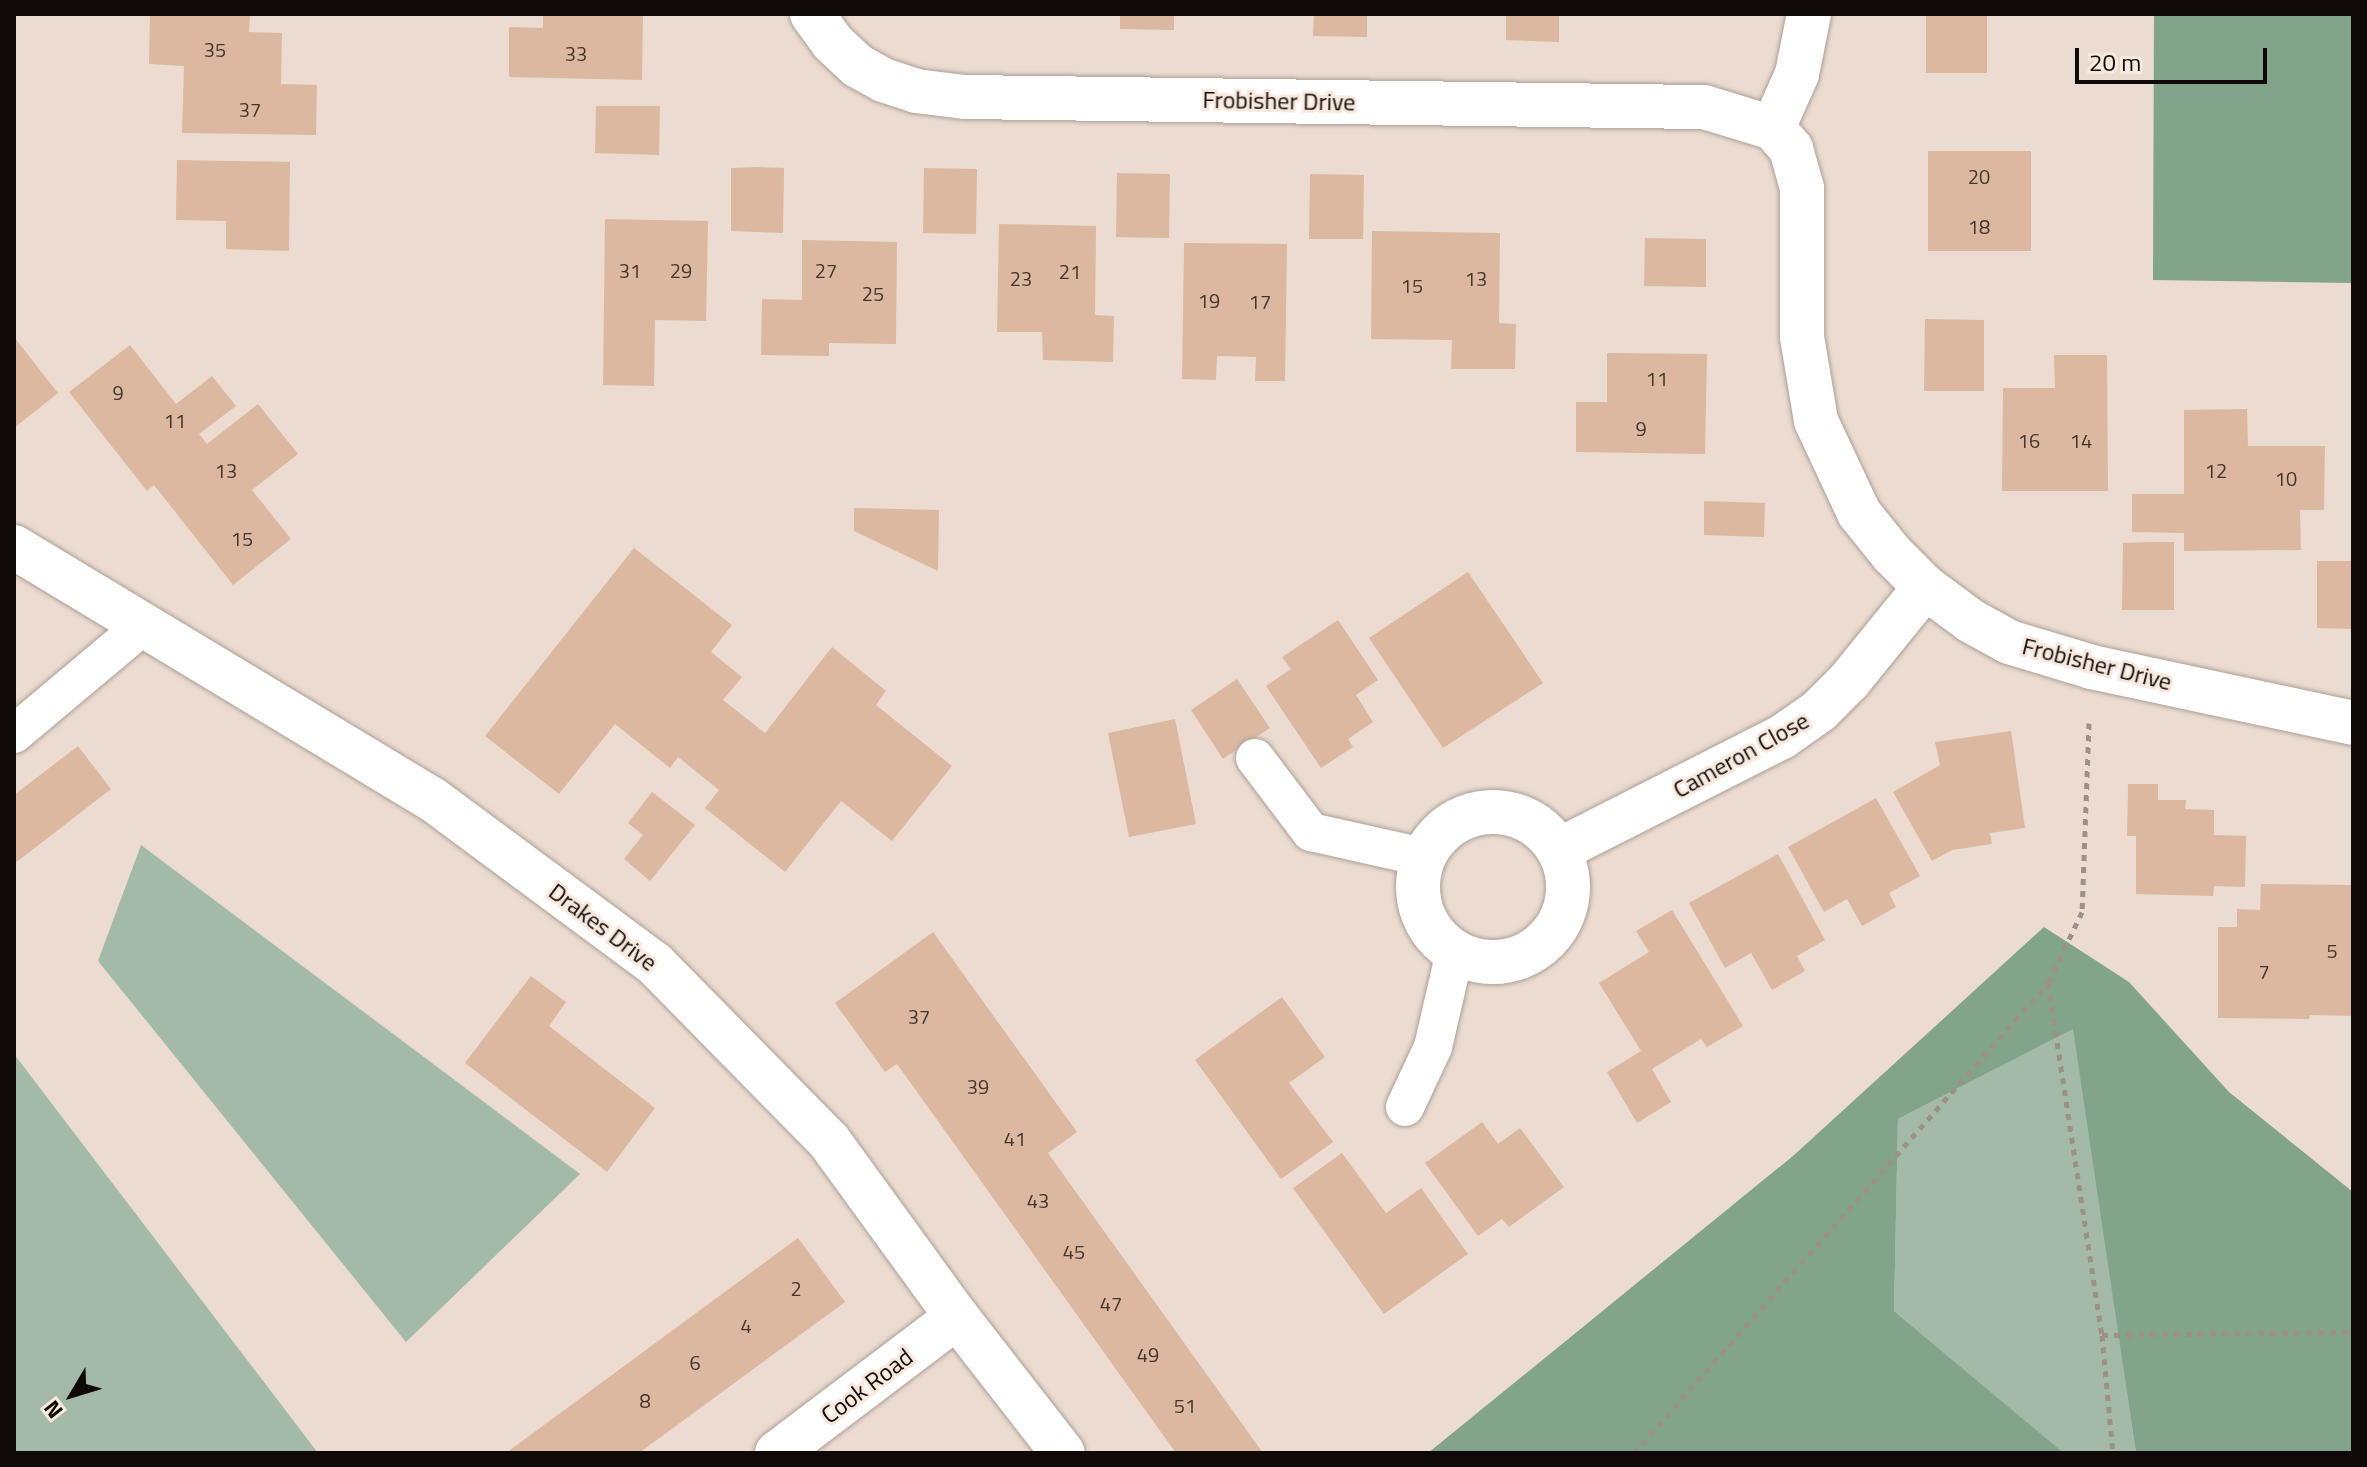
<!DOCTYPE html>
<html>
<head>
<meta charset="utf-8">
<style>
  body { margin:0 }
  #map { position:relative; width:2367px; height:1467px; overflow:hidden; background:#ebdbd1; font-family:"Titillium Web",sans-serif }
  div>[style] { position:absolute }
  .green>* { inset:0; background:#a2baa7 }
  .forest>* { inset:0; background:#82a48b }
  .building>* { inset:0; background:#dcb8a0 }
  .path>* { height:5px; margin-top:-2.5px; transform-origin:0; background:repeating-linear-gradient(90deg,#9c9088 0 6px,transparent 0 12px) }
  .roads { filter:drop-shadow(0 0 2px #aea096) drop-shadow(0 0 2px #aea096) }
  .lane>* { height:38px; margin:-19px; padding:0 19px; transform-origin:19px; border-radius:19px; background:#fff }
  .street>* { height:44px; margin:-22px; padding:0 22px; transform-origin:22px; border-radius:22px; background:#fff }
  .street>.ring { margin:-22px; padding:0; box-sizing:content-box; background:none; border:44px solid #fff; border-radius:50% }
  span { translate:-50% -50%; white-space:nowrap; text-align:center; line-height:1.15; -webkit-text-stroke:6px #f8e8de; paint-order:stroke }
  .number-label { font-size:20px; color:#42362d }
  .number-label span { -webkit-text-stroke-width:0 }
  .street-label { font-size:24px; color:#0f0a07 }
  .frame { position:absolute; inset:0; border:16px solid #0f0a07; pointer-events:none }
  .north { position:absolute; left:32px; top:1355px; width:80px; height:80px; -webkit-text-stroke:6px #f8e8de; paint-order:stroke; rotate:232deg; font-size:22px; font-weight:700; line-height:32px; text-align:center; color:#0f0a07 }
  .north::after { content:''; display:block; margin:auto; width:28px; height:36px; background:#0f0a07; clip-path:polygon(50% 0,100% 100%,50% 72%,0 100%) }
  .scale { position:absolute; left:2075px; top:48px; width:192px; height:36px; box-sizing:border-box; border:4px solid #0f0a07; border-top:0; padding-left:10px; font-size:24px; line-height:28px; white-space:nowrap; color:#0f0a07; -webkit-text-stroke:6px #f8e8de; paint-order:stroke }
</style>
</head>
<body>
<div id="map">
  <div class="green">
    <i style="clip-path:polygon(141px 845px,580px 1174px,406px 1342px,98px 961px)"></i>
    <i style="clip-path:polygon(2074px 1028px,2136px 1453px,2064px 1453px,1894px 1311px,1898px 1119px)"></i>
    <i style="clip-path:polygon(14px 1054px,318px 1453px,14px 1453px)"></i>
  </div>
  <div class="forest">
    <i style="clip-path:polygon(2154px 14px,2353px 14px,2353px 283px,2153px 280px)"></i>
    <i style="clip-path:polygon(2044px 927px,2129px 982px,2229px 1092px,2353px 1192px,2353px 1453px,2136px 1453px,2073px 1029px,1898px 1119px,1894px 1311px,2064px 1453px,2070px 1453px,1428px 1453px,1793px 1156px)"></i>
  </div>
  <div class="building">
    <i style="clip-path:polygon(543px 14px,643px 14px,642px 80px,509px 77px,509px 27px,543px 28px)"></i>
    <i style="clip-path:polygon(1120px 14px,1174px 14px,1174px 30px,1120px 29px)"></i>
    <i style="clip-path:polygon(1314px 14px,1367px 14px,1367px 37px,1313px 36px)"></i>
    <i style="clip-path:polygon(1506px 14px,1559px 14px,1559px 42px,1506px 40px)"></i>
    <i style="clip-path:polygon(150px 15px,250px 16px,249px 32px,282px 33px,281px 84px,317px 85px,316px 135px,182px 133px,184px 66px,149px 64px)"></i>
    <i style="clip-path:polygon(1926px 15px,1987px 15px,1987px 73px,1926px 73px)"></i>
    <i style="clip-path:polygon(596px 106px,660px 106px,659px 155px,595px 153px)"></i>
    <i style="clip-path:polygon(1928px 151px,2031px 151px,2031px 251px,1928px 251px)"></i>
    <i style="clip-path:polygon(177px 160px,290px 162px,289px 251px,226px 249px,226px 221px,176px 220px)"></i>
    <i style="clip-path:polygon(758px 167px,784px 168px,783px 233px,731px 231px,731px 168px)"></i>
    <i style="clip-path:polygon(924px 168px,977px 169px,976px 234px,923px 233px)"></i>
    <i style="clip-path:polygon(1117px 173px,1170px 174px,1169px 238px,1116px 237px)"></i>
    <i style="clip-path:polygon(1310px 174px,1364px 175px,1363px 239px,1309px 239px)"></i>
    <i style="clip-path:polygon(605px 219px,708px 221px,706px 321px,655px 320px,654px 386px,603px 385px)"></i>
    <i style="clip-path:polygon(999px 224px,1096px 226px,1095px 315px,1114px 316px,1113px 362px,1043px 360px,1042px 332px,997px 332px)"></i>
    <i style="clip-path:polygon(1372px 231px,1500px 233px,1499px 323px,1516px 324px,1515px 369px,1451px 369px,1452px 340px,1371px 339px)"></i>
    <i style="clip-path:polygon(1645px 238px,1706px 239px,1706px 287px,1644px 286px)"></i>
    <i style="clip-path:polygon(802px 240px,897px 242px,896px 344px,829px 343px,829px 356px,761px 355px,762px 299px,802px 300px)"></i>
    <i style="clip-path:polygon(1184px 243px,1287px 244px,1285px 381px,1255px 381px,1256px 357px,1217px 356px,1216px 380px,1182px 379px)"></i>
    <i style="clip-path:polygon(1925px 319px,1984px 320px,1984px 391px,1924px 391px)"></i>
    <i style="clip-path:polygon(14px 337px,58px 393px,14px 428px)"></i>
    <i style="clip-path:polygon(130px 345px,176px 404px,212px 376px,236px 406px,199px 434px,207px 444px,258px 404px,298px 454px,252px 490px,291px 539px,233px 585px,154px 485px,147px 491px,69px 392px)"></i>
    <i style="clip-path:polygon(1607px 353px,1707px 354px,1705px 454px,1576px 452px,1576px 402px,1607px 402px)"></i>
    <i style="clip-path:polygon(2054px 355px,2107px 355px,2108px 491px,2002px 491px,2003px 388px,2055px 388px)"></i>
    <i style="clip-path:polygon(2247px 409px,2248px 446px,2325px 446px,2324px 510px,2300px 510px,2301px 550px,2184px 551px,2184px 533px,2132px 532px,2132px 494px,2184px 494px,2184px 410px)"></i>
    <i style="clip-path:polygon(1704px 501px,1765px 503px,1764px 537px,1704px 535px)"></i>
    <i style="clip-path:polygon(854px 508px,939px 510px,938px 571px,854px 531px)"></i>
    <i style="clip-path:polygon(2148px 542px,2174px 542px,2174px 610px,2122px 610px,2123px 543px)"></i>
    <i style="clip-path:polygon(634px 548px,732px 625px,711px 652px,742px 677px,723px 700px,765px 733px,832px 647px,886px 691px,876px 705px,952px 766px,892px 841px,841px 801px,785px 872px,705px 808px,719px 790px,678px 757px,670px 768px,615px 724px,559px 794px,485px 736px)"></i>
    <i style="clip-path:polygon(2317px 561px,2353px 561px,2353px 629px,2317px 628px)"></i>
    <i style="clip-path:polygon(1468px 572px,1543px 683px,1443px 748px,1369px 638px)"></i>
    <i style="clip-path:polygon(1338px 620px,1378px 680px,1356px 695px,1373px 722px,1348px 739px,1353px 747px,1321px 768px,1266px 686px,1291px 669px,1282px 657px)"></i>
    <i style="clip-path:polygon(1237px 679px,1270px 728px,1223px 759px,1191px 710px)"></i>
    <i style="clip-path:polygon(1175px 719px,1196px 824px,1129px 837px,1108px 733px)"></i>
    <i style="clip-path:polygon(2011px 731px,2025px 828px,1990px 833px,1992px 844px,1952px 850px,1932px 861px,1893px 792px,1940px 765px,1935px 742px)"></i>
    <i style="clip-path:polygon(78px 746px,111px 789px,14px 864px,14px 795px)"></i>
    <i style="clip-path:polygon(2128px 784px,2158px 784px,2158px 800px,2186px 800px,2185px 809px,2214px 810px,2214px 835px,2246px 836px,2245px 887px,2214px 886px,2213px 896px,2136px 894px,2136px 836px,2127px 836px)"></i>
    <i style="clip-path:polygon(652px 792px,695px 825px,650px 881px,624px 859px,643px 835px,628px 823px)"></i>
    <i style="clip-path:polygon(1876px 798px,1920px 876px,1889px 893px,1896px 907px,1862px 926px,1847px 899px,1824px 912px,1788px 847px)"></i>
    <i style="clip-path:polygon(1778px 854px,1825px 940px,1797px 956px,1805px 971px,1772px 990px,1751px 953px,1725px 968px,1689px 903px)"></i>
    <i style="clip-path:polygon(2261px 884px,2353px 885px,2353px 1016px,2310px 1015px,2309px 1019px,2218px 1018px,2218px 927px,2237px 927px,2237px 909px,2260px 910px)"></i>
    <i style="clip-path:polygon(1672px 910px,1743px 1026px,1707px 1047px,1701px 1039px,1652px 1069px,1671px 1102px,1637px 1123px,1607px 1072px,1641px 1051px,1599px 983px,1649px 952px,1636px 931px)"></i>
    <i style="clip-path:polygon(933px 932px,1077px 1132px,1048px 1153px,1263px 1453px,1176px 1453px,897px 1064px,885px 1072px,835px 1003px)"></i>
    <i style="clip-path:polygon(531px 976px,566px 1002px,549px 1026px,655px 1108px,607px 1172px,465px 1063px)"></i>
    <i style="clip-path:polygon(1282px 997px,1325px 1057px,1289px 1083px,1333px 1142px,1281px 1179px,1195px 1060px)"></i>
    <i style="clip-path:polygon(1482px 1122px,1498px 1144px,1520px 1128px,1564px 1187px,1509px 1227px,1502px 1219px,1478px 1236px,1425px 1163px)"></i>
    <i style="clip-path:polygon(1342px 1153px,1386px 1213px,1421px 1188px,1468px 1254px,1384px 1314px,1293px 1188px)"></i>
    <i style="clip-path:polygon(798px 1238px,845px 1302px,639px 1453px,506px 1453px)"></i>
  </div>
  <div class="path">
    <i style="left:2089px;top:723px;width:189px;rotate:92.1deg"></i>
    <i style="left:2082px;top:912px;width:79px;rotate:115.6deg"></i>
    <i style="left:2048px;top:983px;width:356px;rotate:81.3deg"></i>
    <i style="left:2102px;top:1335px;width:119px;rotate:84.7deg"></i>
    <i style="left:2102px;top:1335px;width:251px;rotate:-0.7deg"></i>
    <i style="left:1634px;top:1453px;width:626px;rotate:-48.62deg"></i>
  </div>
  <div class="roads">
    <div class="lane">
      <i style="left:14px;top:734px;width:170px;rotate:-40deg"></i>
      <i style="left:1255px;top:758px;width:93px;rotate:52.9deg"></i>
      <i style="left:1311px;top:832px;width:115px;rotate:12.6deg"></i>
      <i style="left:1405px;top:1107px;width:66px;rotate:-65deg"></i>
      <i style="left:1433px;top:1047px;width:98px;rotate:-77deg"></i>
    </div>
    <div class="street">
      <i style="left:812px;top:14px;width:34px;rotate:54deg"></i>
      <i style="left:832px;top:42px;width:35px;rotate:43deg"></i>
      <i style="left:858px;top:66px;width:29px;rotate:29deg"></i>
      <i style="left:883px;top:80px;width:35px;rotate:18deg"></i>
      <i style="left:916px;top:91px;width:49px;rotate:7deg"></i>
      <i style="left:965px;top:97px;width:739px;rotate:0.78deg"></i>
      <i style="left:1704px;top:107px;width:72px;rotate:16.9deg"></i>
      <i style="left:1773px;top:128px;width:28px;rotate:49deg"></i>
      <i style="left:1791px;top:149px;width:41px;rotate:74.2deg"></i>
      <i style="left:1802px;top:188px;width:149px;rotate:90deg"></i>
      <i style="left:1802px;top:337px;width:85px;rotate:80.5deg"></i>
      <i style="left:1816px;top:421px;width:102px;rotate:64.9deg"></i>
      <i style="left:1859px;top:513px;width:53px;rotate:51.2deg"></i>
      <i style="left:1892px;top:554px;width:47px;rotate:45deg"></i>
      <i style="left:1925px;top:587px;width:57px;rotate:36.5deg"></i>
      <i style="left:1971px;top:621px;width:43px;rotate:28.9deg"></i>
      <i style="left:2009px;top:642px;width:87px;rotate:16.8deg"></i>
      <i style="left:2092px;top:667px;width:267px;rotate:12.1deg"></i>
      <i style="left:1773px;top:128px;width:59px;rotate:-66deg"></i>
      <i style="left:1797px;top:74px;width:61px;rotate:-78.7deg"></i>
      <i style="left:14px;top:547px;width:488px;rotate:31.1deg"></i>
      <i style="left:432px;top:799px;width:277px;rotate:36.5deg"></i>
      <i style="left:655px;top:964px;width:248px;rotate:45.5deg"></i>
      <i style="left:829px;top:1141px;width:218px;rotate:54deg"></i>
      <i style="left:957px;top:1317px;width:172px;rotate:52.1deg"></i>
      <i class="ring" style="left:1418px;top:812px;width:106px;height:106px"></i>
      <i style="left:1559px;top:850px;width:250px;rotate:-26.9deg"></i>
      <i style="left:1782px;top:737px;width:45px;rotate:-35.1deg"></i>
      <i style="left:1819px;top:711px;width:42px;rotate:-45deg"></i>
      <i style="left:1849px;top:681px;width:121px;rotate:-51deg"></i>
      <i style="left:777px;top:1453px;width:226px;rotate:-37.1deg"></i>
    </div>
  </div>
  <div class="number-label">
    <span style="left:215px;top:49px">35</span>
    <span style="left:576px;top:53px">33</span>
    <span style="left:250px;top:109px">37</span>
    <span style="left:1979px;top:176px">20</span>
    <span style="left:1979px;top:226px">18</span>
    <span style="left:630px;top:270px">31</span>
    <span style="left:681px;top:270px">29</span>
    <span style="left:826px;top:270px">27</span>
    <span style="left:1070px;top:271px">21</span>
    <span style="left:1021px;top:278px">23</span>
    <span style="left:1476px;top:278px">13</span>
    <span style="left:1412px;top:285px">15</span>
    <span style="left:873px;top:293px">25</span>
    <span style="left:1209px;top:300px">19</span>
    <span style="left:1260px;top:301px">17</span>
    <span style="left:1657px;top:378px">11</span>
    <span style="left:118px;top:392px">9</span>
    <span style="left:175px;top:420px">11</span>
    <span style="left:1641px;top:428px">9</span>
    <span style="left:2029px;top:440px">16</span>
    <span style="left:2081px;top:440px">14</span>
    <span style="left:226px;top:470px">13</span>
    <span style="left:2216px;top:470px">12</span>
    <span style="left:2286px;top:478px">10</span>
    <span style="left:242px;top:538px">15</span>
    <span style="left:2332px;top:950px">5</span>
    <span style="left:2264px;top:971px">7</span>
    <span style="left:919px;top:1016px">37</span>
    <span style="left:978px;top:1086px">39</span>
    <span style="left:1015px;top:1138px">41</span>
    <span style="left:1038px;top:1200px">43</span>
    <span style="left:1074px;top:1251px">45</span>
    <span style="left:796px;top:1288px">2</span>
    <span style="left:1111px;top:1303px">47</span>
    <span style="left:746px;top:1325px">4</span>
    <span style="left:1148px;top:1354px">49</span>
    <span style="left:695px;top:1362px">6</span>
    <span style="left:645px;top:1400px">8</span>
    <span style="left:1185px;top:1405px">51</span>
  </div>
  <div class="street-label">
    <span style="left:1279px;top:101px;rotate:1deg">Frobisher Drive</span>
    <span style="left:2097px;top:664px;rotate:14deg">Frobisher Drive</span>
    <span style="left:1741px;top:755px;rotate:-29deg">Cameron Close</span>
    <span style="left:603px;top:927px;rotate:37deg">Drakes Drive</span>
    <span style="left:867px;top:1386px;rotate:-37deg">Cook Road</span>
  </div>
  <div class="frame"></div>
  <div class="north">N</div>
  <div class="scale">20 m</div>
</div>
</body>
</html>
